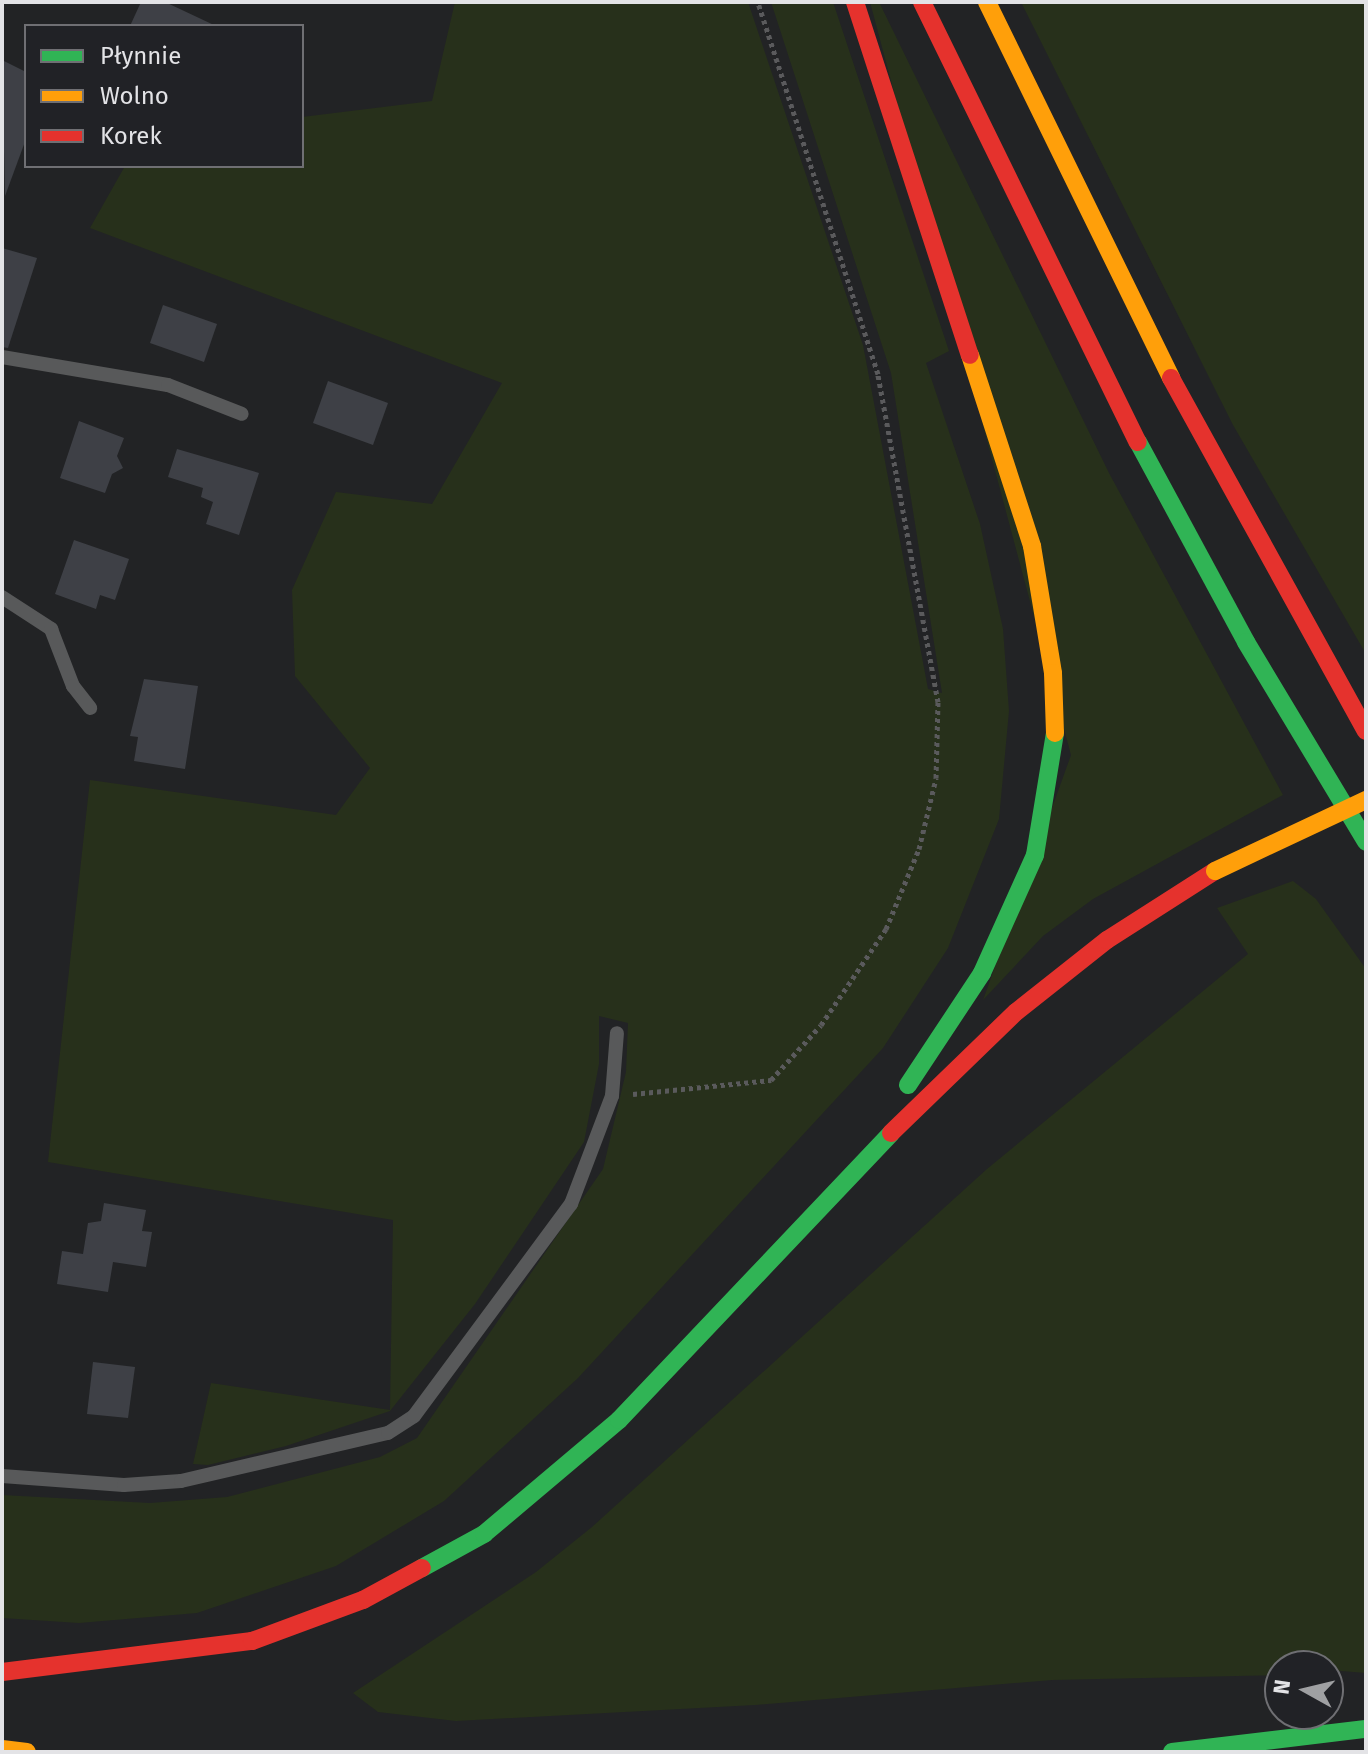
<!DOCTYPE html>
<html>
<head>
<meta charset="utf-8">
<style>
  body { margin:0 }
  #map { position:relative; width:1368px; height:1754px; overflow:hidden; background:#222325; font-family:"Fira Sans",sans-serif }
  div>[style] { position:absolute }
  .green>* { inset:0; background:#27301b }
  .building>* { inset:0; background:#3e4046 }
  .path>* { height:5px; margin-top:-2.5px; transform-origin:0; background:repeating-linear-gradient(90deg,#5a5a5c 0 4px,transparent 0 8px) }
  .lane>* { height:14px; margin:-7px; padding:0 7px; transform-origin:7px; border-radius:7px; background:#58595a }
  .fast>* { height:18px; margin:-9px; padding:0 9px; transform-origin:9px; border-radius:9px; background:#30b455 }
  .slow>* { height:18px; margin:-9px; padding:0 9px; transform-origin:9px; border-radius:9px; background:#ff9f0a }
  .jam>* { height:18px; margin:-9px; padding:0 9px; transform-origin:9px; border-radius:9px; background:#e5322d }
  .slow-bridge>* { height:18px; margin:-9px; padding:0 9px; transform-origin:9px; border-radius:9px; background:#ff9f0a }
  span { translate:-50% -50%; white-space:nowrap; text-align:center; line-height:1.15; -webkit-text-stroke:8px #212226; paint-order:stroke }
  .frame { position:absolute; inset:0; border:4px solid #e3e3e6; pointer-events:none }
  .legend { position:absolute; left:24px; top:24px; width:280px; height:144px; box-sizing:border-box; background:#212226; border:2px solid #6f6f73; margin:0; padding:10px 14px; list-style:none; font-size:24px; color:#e3e3e6 }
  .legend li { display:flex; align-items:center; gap:16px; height:40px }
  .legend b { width:40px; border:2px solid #6f6f73 }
  .north { position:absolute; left:1264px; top:1650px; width:80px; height:80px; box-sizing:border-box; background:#212226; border:2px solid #6f6f73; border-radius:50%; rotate:278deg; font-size:22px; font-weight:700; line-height:32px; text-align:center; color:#e3e3e6 }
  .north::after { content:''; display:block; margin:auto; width:28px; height:36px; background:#9fa0a2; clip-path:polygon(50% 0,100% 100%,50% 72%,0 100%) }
</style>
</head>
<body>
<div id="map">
  <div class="green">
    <i style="clip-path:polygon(455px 2px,748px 2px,863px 345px,928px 689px,942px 693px,891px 373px,771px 2px,833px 2px,949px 351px,926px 363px,980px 524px,1003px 629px,1009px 711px,999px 819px,948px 948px,883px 1048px,578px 1378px,444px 1501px,336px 1566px,197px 1613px,79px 1623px,2px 1618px,2px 1495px,150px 1503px,227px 1497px,380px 1457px,417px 1438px,603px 1169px,626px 1072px,628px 1023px,599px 1016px,599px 1064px,584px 1142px,475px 1304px,390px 1411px,286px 1446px,208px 1465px,193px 1464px,211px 1383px,390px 1410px,393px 1220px,48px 1162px,90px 780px,336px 815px,370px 768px,295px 676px,292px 590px,336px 492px,432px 504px,502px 383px,90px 228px,125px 166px,302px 166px,302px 117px,432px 101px)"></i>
    <i style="clip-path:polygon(870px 2px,879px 2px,1109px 473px,1283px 795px,1093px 899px,1043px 936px,983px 1000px,1071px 755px)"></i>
    <i style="clip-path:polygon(1021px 2px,1366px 2px,1366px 654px,1233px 425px)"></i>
    <i style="clip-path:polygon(1293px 881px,1316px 899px,1366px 969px,1366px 1673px,1280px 1666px,1280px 1675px,1052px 1680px,755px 1705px,456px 1721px,378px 1712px,353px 1693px,536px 1572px,592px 1527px,987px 1169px,1248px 954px,1217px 908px)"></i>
  </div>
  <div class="building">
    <i style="clip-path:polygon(141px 2px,165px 2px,216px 26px,130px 26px)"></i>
    <i style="clip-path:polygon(2px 60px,26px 72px,26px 139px,5px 196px)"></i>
    <i style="clip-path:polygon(2px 248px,37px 258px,8px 348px,2px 347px)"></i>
    <i style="clip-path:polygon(163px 305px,217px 324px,204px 362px,150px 343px)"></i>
    <i style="clip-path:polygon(328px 381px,388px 403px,373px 445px,313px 423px)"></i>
    <i style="clip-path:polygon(79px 421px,124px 438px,117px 456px,123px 468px,112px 474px,105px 493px,60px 478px)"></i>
    <i style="clip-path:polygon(177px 449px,259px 473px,239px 535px,206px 524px,213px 502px,201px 497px,203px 488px,168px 477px)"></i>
    <i style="clip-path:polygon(74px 540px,129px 559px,115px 600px,100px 595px,96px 609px,55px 594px)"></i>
    <i style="clip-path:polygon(144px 679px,198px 686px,185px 769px,134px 761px,138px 737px,130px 736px)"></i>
    <i style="clip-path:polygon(104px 1203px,146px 1210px,142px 1231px,152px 1232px,146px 1267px,113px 1262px,108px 1292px,57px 1284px,62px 1251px,83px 1254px,88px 1223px,101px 1221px)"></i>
    <i style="clip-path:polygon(93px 1362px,135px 1367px,128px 1418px,87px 1414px)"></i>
  </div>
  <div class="path">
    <i style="left:633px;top:1094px;width:139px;rotate:-5.8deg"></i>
    <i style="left:771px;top:1080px;width:74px;rotate:-47.7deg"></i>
    <i style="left:821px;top:1025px;width:116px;rotate:-55.9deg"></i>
    <i style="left:886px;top:929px;width:87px;rotate:-67.6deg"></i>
    <i style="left:919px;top:849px;width:73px;rotate:-76.5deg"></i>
    <i style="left:936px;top:778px;width:76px;rotate:-88.5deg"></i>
    <i style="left:938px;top:702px;width:333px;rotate:-100.4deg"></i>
    <i style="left:878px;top:374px;width:391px;rotate:-107.9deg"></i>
  </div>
  <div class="lane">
    <i style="left:2px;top:357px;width:168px;rotate:9.6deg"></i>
    <i style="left:168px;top:385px;width:79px;rotate:21.4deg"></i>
    <i style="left:2px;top:597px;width:59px;rotate:33.1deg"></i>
    <i style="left:51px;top:629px;width:61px;rotate:68.9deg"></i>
    <i style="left:73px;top:686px;width:28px;rotate:52deg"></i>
    <i style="left:2px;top:1476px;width:122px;rotate:4.2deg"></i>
    <i style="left:124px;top:1485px;width:57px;rotate:-4deg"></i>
    <i style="left:181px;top:1481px;width:212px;rotate:-13.1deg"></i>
    <i style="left:388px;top:1433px;width:31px;rotate:-33deg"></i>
    <i style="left:414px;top:1416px;width:264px;rotate:-53.5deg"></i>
    <i style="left:571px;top:1204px;width:116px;rotate:-69.2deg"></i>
    <i style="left:612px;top:1096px;width:63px;rotate:-85.5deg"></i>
  </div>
  <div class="fast">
    <i style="left:1138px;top:442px;width:227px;rotate:61.6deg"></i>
    <i style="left:1246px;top:642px;width:233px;rotate:59deg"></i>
    <i style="left:908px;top:1085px;width:134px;rotate:-56.5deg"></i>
    <i style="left:982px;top:973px;width:129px;rotate:-65.8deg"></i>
    <i style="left:1035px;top:855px;width:124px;rotate:-80.7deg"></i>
    <i style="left:422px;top:1568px;width:71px;rotate:-28.7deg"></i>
    <i style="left:484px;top:1534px;width:177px;rotate:-40.2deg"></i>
    <i style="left:619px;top:1420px;width:395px;rotate:-46.5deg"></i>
    <i style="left:1172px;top:1752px;width:195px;rotate:-6.8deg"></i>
  </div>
  <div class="slow">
    <i style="left:987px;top:2px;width:419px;rotate:63.9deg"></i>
    <i style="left:970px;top:355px;width:201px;rotate:72deg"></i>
    <i style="left:1032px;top:546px;width:129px;rotate:80.6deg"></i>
    <i style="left:1053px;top:673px;width:60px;rotate:88.1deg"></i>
    <i style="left:2px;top:1749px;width:25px;rotate:7deg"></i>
  </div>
  <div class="jam">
    <i style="left:855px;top:2px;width:371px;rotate:72deg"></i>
    <i style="left:922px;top:2px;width:490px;rotate:63.9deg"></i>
    <i style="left:1171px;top:378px;width:403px;rotate:61.1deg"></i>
    <i style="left:891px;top:1133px;width:174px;rotate:-44.1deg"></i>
    <i style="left:1016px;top:1012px;width:116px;rotate:-38.4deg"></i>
    <i style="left:1107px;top:940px;width:128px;rotate:-32.6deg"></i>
    <i style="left:2px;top:1672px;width:252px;rotate:-7.1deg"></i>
    <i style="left:252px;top:1641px;width:118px;rotate:-20.3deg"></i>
    <i style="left:363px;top:1600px;width:67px;rotate:-28.5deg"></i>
  </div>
  <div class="slow-bridge">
    <i style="left:1215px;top:871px;width:167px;rotate:-25.2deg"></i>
  </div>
  <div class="frame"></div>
  <ul class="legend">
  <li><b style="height:10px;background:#30b455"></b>Płynnie</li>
  <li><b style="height:10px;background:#ff9f0a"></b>Wolno</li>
  <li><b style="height:10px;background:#e5322d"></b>Korek</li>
  </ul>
  <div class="north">N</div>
</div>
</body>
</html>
